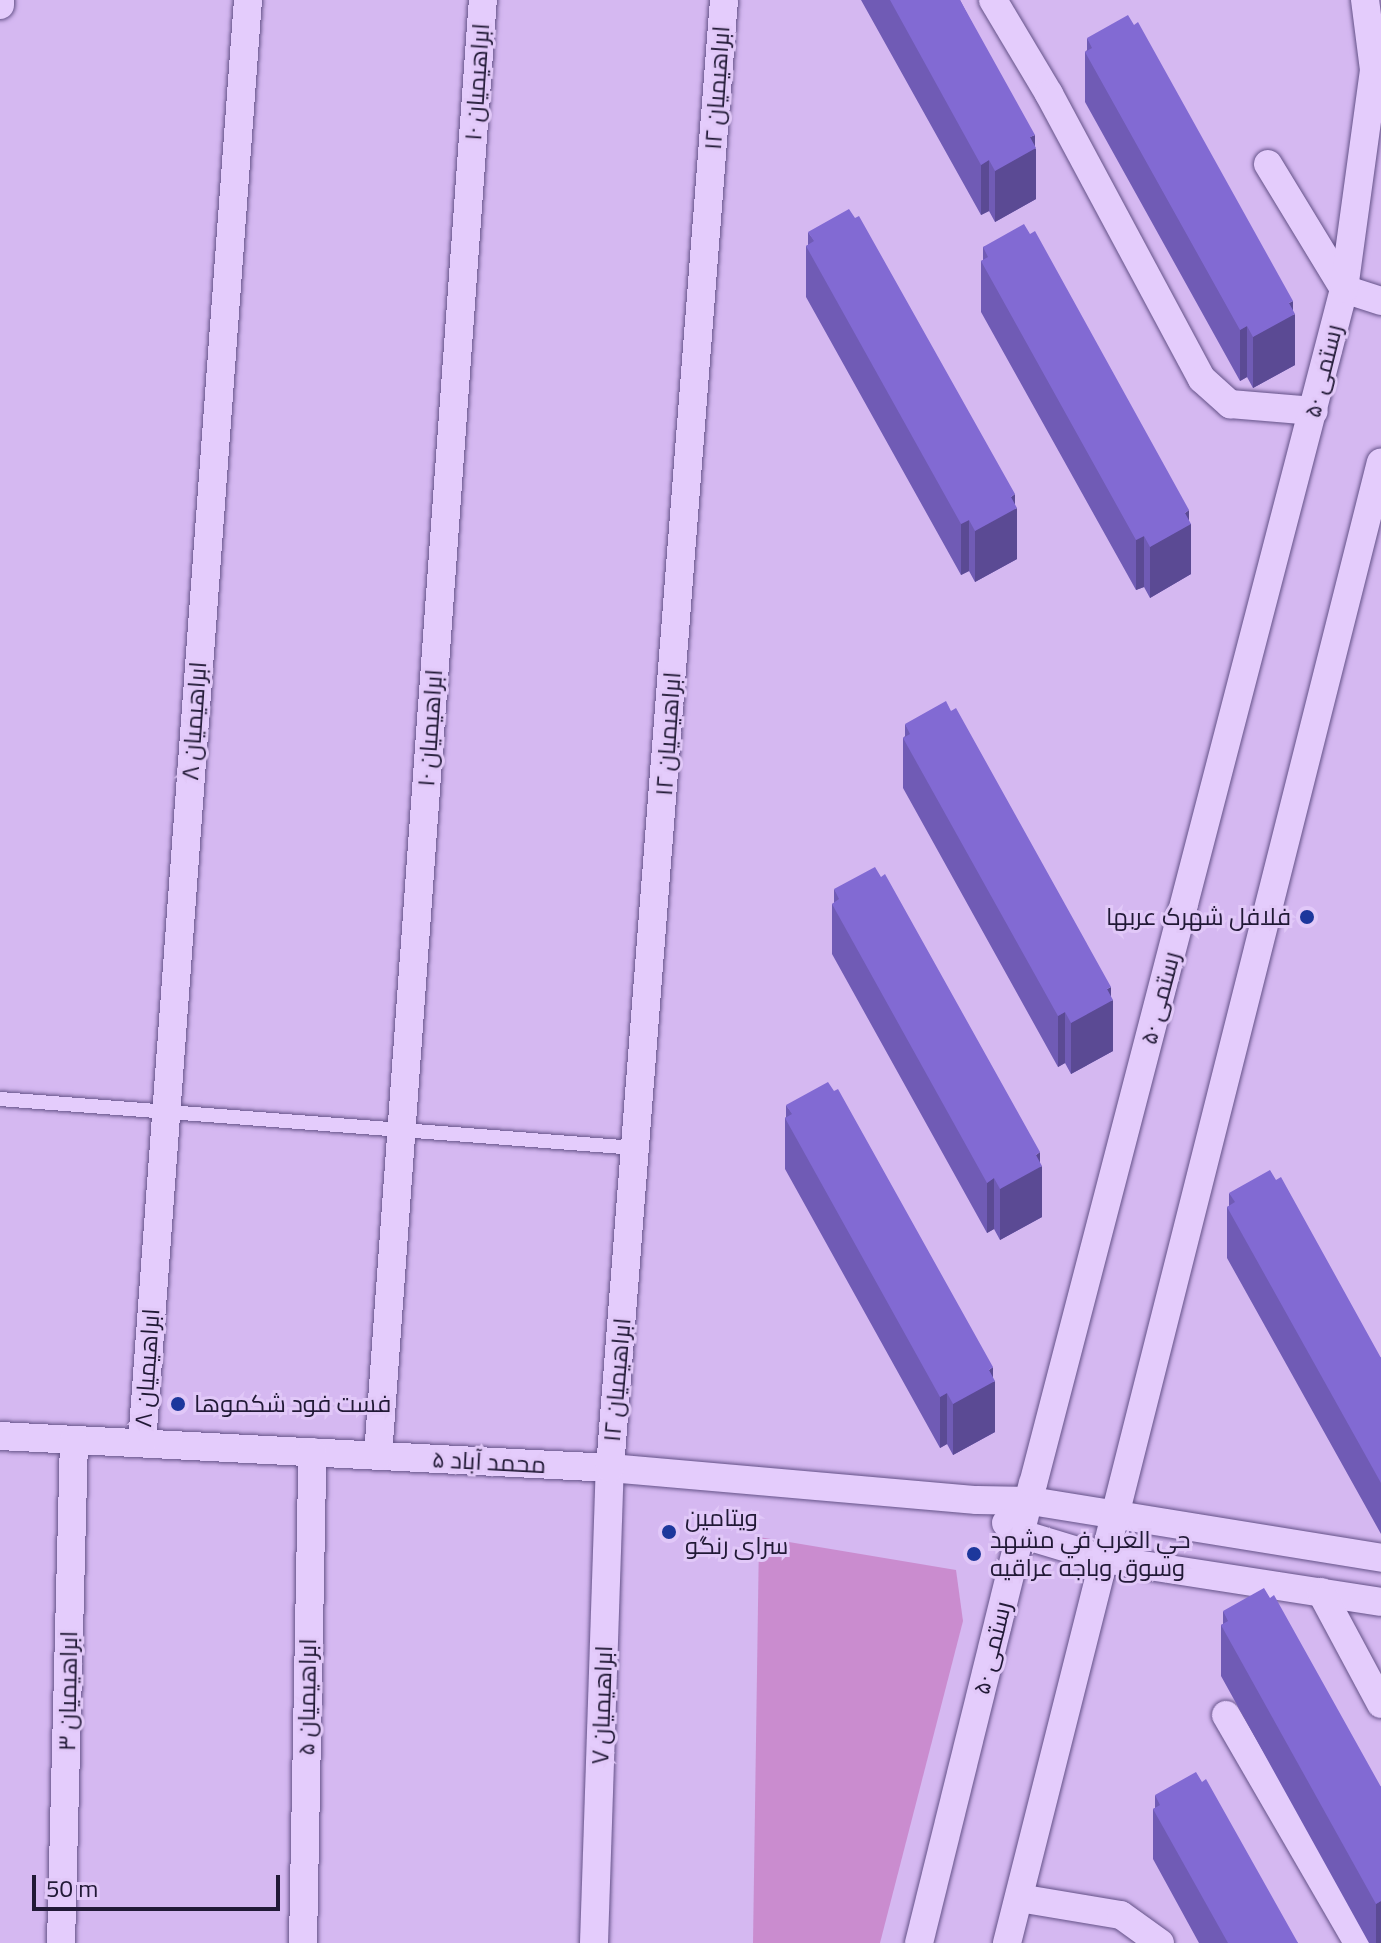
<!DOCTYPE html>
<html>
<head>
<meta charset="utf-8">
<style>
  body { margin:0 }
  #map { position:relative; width:1381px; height:1943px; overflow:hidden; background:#d5b8f1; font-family:Georgia,Cairo,serif }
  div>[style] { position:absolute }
  .green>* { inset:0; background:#ca8ccf }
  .roads { filter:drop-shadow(0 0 2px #645288) drop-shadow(0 0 2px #645288) }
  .lane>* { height:14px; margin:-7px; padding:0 7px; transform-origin:7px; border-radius:7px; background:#e4ccfc }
  .street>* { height:28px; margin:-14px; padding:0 14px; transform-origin:14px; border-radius:14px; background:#e4ccfc }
  .wall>* { inset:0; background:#705bb5 }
  .shaded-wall>* { inset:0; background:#5b4a94 }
  .building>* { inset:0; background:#826ad3 }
  .dots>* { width:22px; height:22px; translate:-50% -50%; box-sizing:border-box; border:4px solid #e1c8f8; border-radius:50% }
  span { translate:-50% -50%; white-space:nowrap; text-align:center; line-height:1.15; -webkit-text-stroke:6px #e1c8f8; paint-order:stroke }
  .street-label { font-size:24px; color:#211936 }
  .poi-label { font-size:24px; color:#211936 }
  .right { translate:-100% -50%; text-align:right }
  .left { translate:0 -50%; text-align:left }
  .scale { position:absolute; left:32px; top:1875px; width:248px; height:36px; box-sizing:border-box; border:4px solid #211936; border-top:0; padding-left:10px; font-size:24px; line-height:28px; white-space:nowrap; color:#211936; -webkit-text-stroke:6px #e1c8f8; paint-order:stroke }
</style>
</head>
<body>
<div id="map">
  <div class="green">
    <i style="clip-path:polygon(759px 1537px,956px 1570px,963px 1621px,880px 1943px,753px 1943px)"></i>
  </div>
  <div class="roads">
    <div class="lane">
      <i style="left:0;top:1099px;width:638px;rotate:4.41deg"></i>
    </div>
    <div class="street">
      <i style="left:993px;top:0;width:109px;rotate:59.2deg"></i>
      <i style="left:1049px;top:94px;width:323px;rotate:61.8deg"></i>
      <i style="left:1202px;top:379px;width:38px;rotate:42deg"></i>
      <i style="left:1230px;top:404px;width:84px;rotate:4.8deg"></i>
      <i style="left:0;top:5px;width:5px;rotate:-90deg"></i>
      <i style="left:1268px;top:164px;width:146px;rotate:58.7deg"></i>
      <i style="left:1344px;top:289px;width:39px;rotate:18deg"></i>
      <i style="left:0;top:1436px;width:611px;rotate:3deg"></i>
      <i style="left:610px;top:1468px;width:368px;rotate:5deg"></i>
      <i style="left:977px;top:1500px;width:54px;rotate:1.1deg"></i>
      <i style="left:1031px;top:1501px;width:355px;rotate:9.2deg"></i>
      <i style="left:142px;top:1443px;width:1447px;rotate:-85.8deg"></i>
      <i style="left:378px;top:1456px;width:1460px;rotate:-85.88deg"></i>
      <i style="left:1006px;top:1523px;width:19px;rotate:36deg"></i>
      <i style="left:1021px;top:1534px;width:87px;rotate:16.8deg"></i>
      <i style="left:1104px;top:1559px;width:280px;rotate:8.8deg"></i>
      <i style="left:1321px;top:1592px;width:127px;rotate:61.8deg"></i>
      <i style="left:1226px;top:1715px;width:263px;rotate:59.9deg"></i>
      <i style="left:1019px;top:1898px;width:103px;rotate:9.5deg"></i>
      <i style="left:1121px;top:1915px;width:48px;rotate:35.7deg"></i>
      <i style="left:61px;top:1943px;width:503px;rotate:-88.52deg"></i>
      <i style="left:303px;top:1943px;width:491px;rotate:-88.9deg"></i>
      <i style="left:594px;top:1943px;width:475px;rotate:-88.1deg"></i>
      <i style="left:610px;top:1468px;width:1472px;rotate:-85.56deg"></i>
      <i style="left:919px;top:1943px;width:473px;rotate:-76.1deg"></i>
      <i style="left:1033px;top:1484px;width:1235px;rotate:-75.41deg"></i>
      <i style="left:1344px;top:289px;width:221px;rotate:-82.2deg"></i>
      <i style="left:1374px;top:70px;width:71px;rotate:-97.3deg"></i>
      <i style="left:1007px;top:1943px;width:1527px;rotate:-75.83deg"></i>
    </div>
  </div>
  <div class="wall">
    <i style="clip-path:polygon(861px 0,960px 0,1035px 145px,1036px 199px,995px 222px,989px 211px,981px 215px)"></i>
    <i style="clip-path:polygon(1087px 38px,1293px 311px,1295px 365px,1253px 388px,1247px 377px,1240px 381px,1085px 102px,1085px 52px,1087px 50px)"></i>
    <i style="clip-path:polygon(808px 232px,1015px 505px,1017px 559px,975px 582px,969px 571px,961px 575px,806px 297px,806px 246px,808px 245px)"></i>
    <i style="clip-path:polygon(1030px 234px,1189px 520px,1191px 574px,1150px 598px,1144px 587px,1136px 590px,981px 312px,981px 261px,983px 260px,983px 247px)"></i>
    <i style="clip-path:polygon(905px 724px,1111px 997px,1113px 1051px,1071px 1074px,1065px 1063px,1058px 1067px,903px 788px,903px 738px,905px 736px)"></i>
    <i style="clip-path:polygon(834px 889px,1040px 1163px,1042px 1217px,1000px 1240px,994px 1229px,987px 1233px,832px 954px,832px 904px,834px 903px)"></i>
    <i style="clip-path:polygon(786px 1105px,993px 1378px,995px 1432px,953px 1455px,947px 1444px,940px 1448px,785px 1169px,785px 1118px,786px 1117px)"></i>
    <i style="clip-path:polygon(1229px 1193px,1381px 1358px,1381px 1534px,1227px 1258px,1227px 1207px,1229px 1206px)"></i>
    <i style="clip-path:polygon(1223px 1611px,1381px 1787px,1381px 1943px,1369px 1943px,1221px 1676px,1221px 1625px,1223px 1624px)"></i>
    <i style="clip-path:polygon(1155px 1795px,1298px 1943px,1199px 1943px,1153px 1859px,1153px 1809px,1155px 1808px)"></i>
  </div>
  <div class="shaded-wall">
    <i style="clip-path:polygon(1035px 135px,1035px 149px,1036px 148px,1036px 199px,995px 222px,995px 171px,1030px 137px)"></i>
    <i style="clip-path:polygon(989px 160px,989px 211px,981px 215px,981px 165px)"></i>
    <i style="clip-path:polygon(1293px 301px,1293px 315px,1295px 314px,1295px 365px,1253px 388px,1253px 337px,1289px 303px)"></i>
    <i style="clip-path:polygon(1247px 326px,1247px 377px,1240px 381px,1240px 330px)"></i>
    <i style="clip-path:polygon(1015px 494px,1015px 509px,1017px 508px,1017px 559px,975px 582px,975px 531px,1011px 497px)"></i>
    <i style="clip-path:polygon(1189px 510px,1189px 524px,1191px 524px,1191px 574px,1150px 598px,1150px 547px,1185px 513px)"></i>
    <i style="clip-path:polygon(969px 520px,969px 571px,961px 575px,961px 524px)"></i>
    <i style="clip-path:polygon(1144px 536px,1144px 587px,1136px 590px,1136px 540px)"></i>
    <i style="clip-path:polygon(1111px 987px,1111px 1001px,1113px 1000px,1113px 1051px,1071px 1074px,1071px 1023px,1107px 989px)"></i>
    <i style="clip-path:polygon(1065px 1012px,1065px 1063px,1058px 1067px,1058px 1016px)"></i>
    <i style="clip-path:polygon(1040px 1152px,1040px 1167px,1042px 1166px,1042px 1217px,1000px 1240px,1000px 1189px,1036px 1155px)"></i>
    <i style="clip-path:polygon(994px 1178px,994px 1229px,987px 1233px,987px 1183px)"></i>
    <i style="clip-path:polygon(993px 1367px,993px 1382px,995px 1381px,995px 1432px,953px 1455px,953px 1404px,989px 1370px)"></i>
    <i style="clip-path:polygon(947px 1393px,947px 1444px,940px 1448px,940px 1397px)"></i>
    <i style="clip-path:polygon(1381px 1901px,1381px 1943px,1376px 1943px,1376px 1904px)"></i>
  </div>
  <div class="building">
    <i style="clip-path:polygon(890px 0,960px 0,1035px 135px,1030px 137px,1036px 148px,995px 171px,989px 160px,981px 165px)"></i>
    <i style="clip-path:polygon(1128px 15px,1134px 25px,1138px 22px,1293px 301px,1289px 303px,1295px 314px,1253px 337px,1247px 326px,1240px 330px,1085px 52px,1092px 48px,1087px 38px)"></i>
    <i style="clip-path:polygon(849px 209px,855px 218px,859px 216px,1015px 494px,1011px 497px,1017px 508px,975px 531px,969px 520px,961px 524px,806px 246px,814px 241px,808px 232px)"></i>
    <i style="clip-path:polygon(1024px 224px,1030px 234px,1035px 231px,1189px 510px,1185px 513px,1191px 524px,1150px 547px,1144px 536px,1136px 540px,981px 261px,988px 257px,983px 247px)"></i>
    <i style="clip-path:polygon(946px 701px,951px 711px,956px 708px,1111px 987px,1107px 989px,1113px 1000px,1071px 1023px,1065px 1012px,1058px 1016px,903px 738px,910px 734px,905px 724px)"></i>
    <i style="clip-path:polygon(875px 867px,881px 877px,885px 874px,1040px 1152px,1036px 1155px,1042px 1166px,1000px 1189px,994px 1178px,987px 1183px,832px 904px,839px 899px,834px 889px)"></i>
    <i style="clip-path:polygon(828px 1082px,834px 1091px,838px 1089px,993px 1367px,989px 1370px,995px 1381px,953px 1404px,947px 1393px,940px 1397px,785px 1118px,792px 1114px,786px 1105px)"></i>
    <i style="clip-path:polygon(1270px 1170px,1276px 1180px,1281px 1177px,1381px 1358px,1381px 1483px,1227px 1207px,1235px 1202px,1229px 1193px)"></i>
    <i style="clip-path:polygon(1264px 1588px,1270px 1598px,1274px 1595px,1381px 1787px,1381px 1901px,1376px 1904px,1221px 1625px,1228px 1621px,1223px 1611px)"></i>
    <i style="clip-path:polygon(1196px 1772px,1202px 1782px,1206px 1779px,1298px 1943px,1228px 1943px,1153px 1809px,1160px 1805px,1155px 1795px)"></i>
  </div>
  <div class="dots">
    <i style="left:1307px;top:917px;background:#1d379c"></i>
    <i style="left:178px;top:1404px;background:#1d379c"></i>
    <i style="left:669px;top:1532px;background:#1d379c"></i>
    <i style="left:974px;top:1554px;background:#1d379c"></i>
  </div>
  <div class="street-label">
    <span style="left:477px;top:82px;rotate:-86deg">ابراهیمیان ۱۰</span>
    <span style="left:717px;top:88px;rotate:-86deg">ابراهیمیان ۱۲</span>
    <span style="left:1323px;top:371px;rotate:-76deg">رستمی ۵۰</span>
    <span style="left:194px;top:721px;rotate:-86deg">ابراهیمیان ۸</span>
    <span style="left:430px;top:728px;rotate:-86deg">ابراهیمیان ۱۰</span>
    <span style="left:668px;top:734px;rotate:-86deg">ابراهیمیان ۱۲</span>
    <span style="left:1160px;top:998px;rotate:-75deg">رستمی ۵۰</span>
    <span style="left:147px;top:1368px;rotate:-86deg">ابراهیمیان ۸</span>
    <span style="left:617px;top:1380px;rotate:-85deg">ابراهیمیان ۱۲</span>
    <span style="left:489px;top:1462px;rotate:3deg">محمد آباد ۵</span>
    <span style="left:992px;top:1648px;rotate:-76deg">رستمی ۵۰</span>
    <span style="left:68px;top:1691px;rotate:-89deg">ابراهیمیان ۳</span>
    <span style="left:307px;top:1697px;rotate:-89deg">ابراهیمیان ۵</span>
    <span style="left:602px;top:1705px;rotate:-88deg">ابراهیمیان ۷</span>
  </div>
  <div class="poi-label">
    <span class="right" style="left:1291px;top:917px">فلافل شهرک عربها</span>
    <span class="left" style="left:194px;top:1404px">فست فود شکموها</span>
    <span class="left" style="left:685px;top:1532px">ویتامین<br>سرای رنگو</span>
    <span class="left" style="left:990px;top:1554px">حي العرب في مشهد<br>وسوق وباجه عراقيه</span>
  </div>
  <div class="scale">50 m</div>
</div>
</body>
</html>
